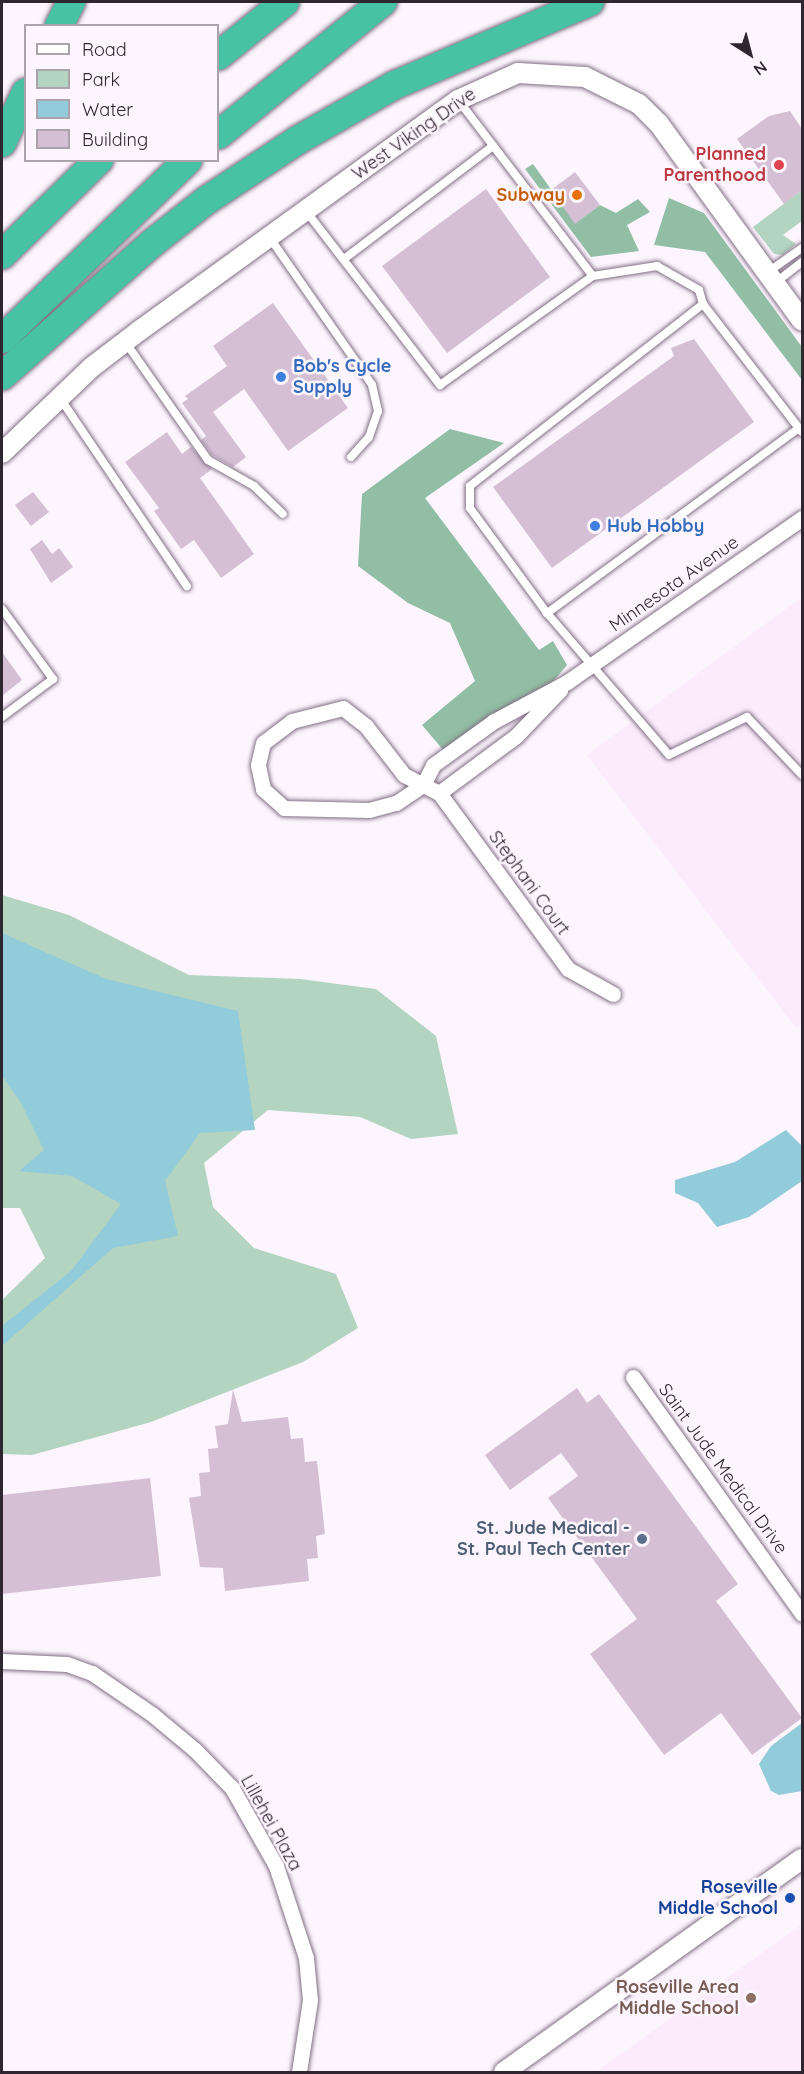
<!DOCTYPE html>
<html>
<head>
<meta charset="utf-8">
<style>
  body { margin:0 }
  #map { position:relative; width:804px; height:2074px; overflow:hidden; background:#fdf5fe; font-family:Quicksand,sans-serif }
  div>[style] { position:absolute }
  .built>* { inset:0; background:#fbebfc }
  .green>* { inset:0; background:#b3d4c0 }
  .forest>* { inset:0; background:#91bea4 }
  .water>* { inset:0; background:#92cbd9 }
  .building>* { inset:0; background:#d4bfd5 }
  .roads { filter:drop-shadow(0 0 2px #827084) drop-shadow(0 0 2px #827084) }
  .service>* { height:8px; margin:-4px; padding:0 4px; transform-origin:4px; border-radius:4px; background:#fff }
  .minor>* { height:15px; margin:-7.5px; padding:0 7.5px; transform-origin:7.5px; border-radius:7.5px; background:#fff }
  .tertiary>* { height:20px; margin:-10px; padding:0 10px; transform-origin:10px; border-radius:10px; background:#fff }
  .motorway>* { height:28px; margin:-14px; padding:0 14px; transform-origin:14px; border-radius:14px; background:#47c2a4 }
  .dots>* { width:16px; height:16px; translate:-50% -50%; box-sizing:border-box; border:3px solid #fdf5fe; border-radius:50% }
  span { translate:-50% -50%; white-space:nowrap; text-align:center; line-height:1.15; -webkit-text-stroke:5px #fdf5fe; paint-order:stroke }
  .street-label { font-size:18px; color:#2f272f }
  .health-label { font-size:18px; color:#be3a42; font-weight:700 }
  .right { translate:-100% -50%; text-align:right }
  .food-label { font-size:18px; color:#c56008; font-weight:700 }
  .shop-label { font-size:18px; color:#366cbe; font-weight:700 }
  .left { translate:0 -50%; text-align:left }
  .service-label { font-size:18px; color:#4e5e75; font-weight:700 }
  .transit-label { font-size:18px; color:#164399; font-weight:700 }
  .education-label { font-size:18px; color:#785e54; font-weight:700 }
  .frame { position:absolute; inset:0; border:3px solid #2f272f; pointer-events:none }
  .legend { position:absolute; left:24px; top:24px; width:195px; height:138px; box-sizing:border-box; background:#fdf5fe; border:2px solid #aba3ab; margin:0; padding:8px 10px; list-style:none; font-size:18px; color:#2f272f }
  .legend li { display:flex; align-items:center; gap:12px; height:30px }
  .legend b { width:30px; border:2px solid #aba3ab }
  .north { position:absolute; left:720px; top:24px; width:60px; height:60px; -webkit-text-stroke:4px #fdf5fe; paint-order:stroke; rotate:144deg; font-size:16px; font-weight:700; line-height:24px; text-align:center; color:#2f272f }
  .north::after { content:''; display:block; margin:auto; width:21px; height:27px; background:#2f272f; clip-path:polygon(50% 0,100% 100%,50% 72%,0 100%) }
</style>
</head>
<body>
<div id="map">
  <div class="built">
    <i style="clip-path:polygon(802px 597px,802px 1024px,796px 1028px,587px 755px)"></i>
    <i style="clip-path:polygon(802px 1924px,802px 2072px,596px 2072px)"></i>
  </div>
  <div class="green">
    <i style="clip-path:polygon(802px 190px,802px 221px,783px 235px,796px 244px,783px 255px,774px 254px,753px 227px)"></i>
    <i style="clip-path:polygon(2px 895px,69px 915px,189px 975px,300px 979px,376px 989px,436px 1036px,458px 1134px,411px 1139px,360px 1117px,268px 1110px,204px 1163px,213px 1207px,254px 1248px,336px 1274px,358px 1328px,303px 1362px,151px 1422px,32px 1455px,2px 1454px,2px 1300px,45px 1258px,20px 1208px,2px 1208px)"></i>
  </div>
  <div class="forest">
    <i style="clip-path:polygon(533px 164px,575px 223px,600px 205px,616px 213px,638px 199px,650px 212px,627px 225px,639px 251px,591px 257px,525px 169px)"></i>
    <i style="clip-path:polygon(669px 198px,704px 213px,802px 347px,802px 380px,705px 252px,654px 245px)"></i>
    <i style="clip-path:polygon(450px 429px,504px 443px,425px 498px,539px 650px,553px 641px,567px 665px,551px 684px,444px 751px,422px 725px,475px 681px,450px 623px,408px 603px,358px 566px,362px 494px)"></i>
  </div>
  <div class="water">
    <i style="clip-path:polygon(2px 933px,106px 979px,238px 1011px,255px 1130px,200px 1133px,165px 1181px,178px 1236px,113px 1248px,2px 1346px,2px 1326px,71px 1271px,121px 1204px,72px 1176px,19px 1171px,44px 1150px,20px 1101px,2px 1076px)"></i>
    <i style="clip-path:polygon(786px 1130px,802px 1146px,802px 1181px,749px 1217px,717px 1227px,698px 1203px,675px 1193px,675px 1180px,735px 1162px)"></i>
    <i style="clip-path:polygon(802px 1723px,802px 1791px,779px 1795px,771px 1791px,759px 1764px,771px 1746px)"></i>
  </div>
  <div class="building">
    <i style="clip-path:polygon(790px 111px,802px 129px,802px 190px,784px 204px,737px 139px,769px 116px)"></i>
    <i style="clip-path:polygon(575px 172px,600px 205px,575px 224px,551px 190px)"></i>
    <i style="clip-path:polygon(486px 189px,550px 277px,447px 353px,382px 266px)"></i>
    <i style="clip-path:polygon(273px 303px,348px 408px,288px 451px,244px 389px,213px 412px,246px 457px,233px 467px,212px 455px,201px 440px,206px 436px,182px 403px,188px 399px,185px 396px,227px 366px,213px 346px)"></i>
    <i style="clip-path:polygon(694px 339px,754px 422px,552px 568px,493px 487px,674px 356px,671px 348px)"></i>
    <i style="clip-path:polygon(167px 432px,182px 454px,191px 447px,212px 469px,200px 478px,254px 554px,221px 578px,194px 540px,181px 549px,154px 511px,159px 508px,125px 462px)"></i>
    <i style="clip-path:polygon(33px 492px,49px 512px,31px 526px,15px 505px)"></i>
    <i style="clip-path:polygon(42px 540px,52px 554px,59px 548px,73px 567px,51px 583px,30px 549px)"></i>
    <i style="clip-path:polygon(2px 652px,22px 680px,2px 696px)"></i>
    <i style="clip-path:polygon(577px 1388px,587px 1403px,599px 1394px,738px 1584px,716px 1601px,802px 1718px,752px 1755px,721px 1713px,664px 1755px,590px 1654px,637px 1619px,548px 1498px,578px 1476px,561px 1453px,510px 1490px,485px 1455px)"></i>
    <i style="clip-path:polygon(233px 1389px,242px 1422px,288px 1417px,291px 1439px,303px 1438px,305px 1462px,317px 1461px,325px 1534px,316px 1536px,318px 1558px,307px 1559px,309px 1581px,225px 1591px,223px 1568px,200px 1567px,189px 1498px,201px 1496px,199px 1473px,210px 1472px,208px 1449px,218px 1448px,215px 1426px,228px 1424px)"></i>
    <i style="clip-path:polygon(150px 1478px,161px 1576px,2px 1594px,2px 1495px)"></i>
  </div>
  <div class="roads">
    <div class="service">
      <i style="left:459px;top:101px;width:220px;rotate:52.6deg"></i>
      <i style="left:306px;top:211px;width:220px;rotate:52.4deg"></i>
      <i style="left:440px;top:385px;width:188px;rotate:-35.5deg"></i>
      <i style="left:593px;top:276px;width:65px;rotate:-8.9deg"></i>
      <i style="left:657px;top:266px;width:48px;rotate:29.7deg"></i>
      <i style="left:699px;top:290px;width:15px;rotate:74deg"></i>
      <i style="left:703px;top:304px;width:157px;rotate:52.3deg"></i>
      <i style="left:270px;top:238px;width:179px;rotate:55.2deg"></i>
      <i style="left:372px;top:385px;width:27px;rotate:77deg"></i>
      <i style="left:378px;top:411px;width:28px;rotate:109deg"></i>
      <i style="left:369px;top:437px;width:27px;rotate:132deg"></i>
      <i style="left:344px;top:259px;width:187px;rotate:-37.2deg"></i>
      <i style="left:768px;top:272px;width:42px;rotate:-35.2deg"></i>
      <i style="left:775px;top:283px;width:34px;rotate:-38deg"></i>
      <i style="left:126px;top:343px;width:143px;rotate:55deg"></i>
      <i style="left:208px;top:460px;width:53px;rotate:29.5deg"></i>
      <i style="left:254px;top:486px;width:40px;rotate:44deg"></i>
      <i style="left:60px;top:398px;width:227px;rotate:56deg"></i>
      <i style="left:802px;top:432px;width:5px;rotate:-127deg"></i>
      <i style="left:799px;top:428px;width:313px;rotate:143.7deg"></i>
      <i style="left:547px;top:613px;width:187px;rotate:49.3deg"></i>
      <i style="left:669px;top:755px;width:87px;rotate:-26deg"></i>
      <i style="left:747px;top:717px;width:80px;rotate:46.5deg"></i>
      <i style="left:2px;top:609px;width:87px;rotate:53.9deg"></i>
      <i style="left:53px;top:679px;width:64px;rotate:143.3deg"></i>
      <i style="left:547px;top:613px;width:130px;rotate:-126.3deg"></i>
      <i style="left:470px;top:508px;width:22px;rotate:-90deg"></i>
      <i style="left:470px;top:486px;width:296px;rotate:-38deg"></i>
    </div>
    <div class="minor">
      <i style="left:439px;top:793px;width:96px;rotate:-36.5deg"></i>
      <i style="left:516px;top:736px;width:64px;rotate:-46.3deg"></i>
      <i style="left:613px;top:994px;width:51px;rotate:-150.9deg"></i>
      <i style="left:568px;top:969px;width:218px;rotate:-126.2deg"></i>
      <i style="left:439px;top:793px;width:18px;rotate:-153deg"></i>
      <i style="left:423px;top:785px;width:21px;rotate:-152deg"></i>
      <i style="left:404px;top:775px;width:62px;rotate:-127.8deg"></i>
      <i style="left:366px;top:726px;width:29px;rotate:-142deg"></i>
      <i style="left:343px;top:708px;width:53px;rotate:165.7deg"></i>
      <i style="left:292px;top:721px;width:36px;rotate:143deg"></i>
      <i style="left:263px;top:743px;width:23px;rotate:103deg"></i>
      <i style="left:258px;top:765px;width:25px;rotate:78deg"></i>
      <i style="left:263px;top:789px;width:28px;rotate:42deg"></i>
      <i style="left:284px;top:808px;width:85px;rotate:1.3deg"></i>
      <i style="left:369px;top:810px;width:28px;rotate:-15deg"></i>
      <i style="left:396px;top:803px;width:32px;rotate:-34deg"></i>
      <i style="left:423px;top:785px;width:22px;rotate:-63deg"></i>
      <i style="left:433px;top:765px;width:75px;rotate:-35.8deg"></i>
      <i style="left:494px;top:721px;width:83px;rotate:-28.1deg"></i>
      <i style="left:567px;top:682px;width:287px;rotate:-34.9deg"></i>
      <i style="left:633px;top:1377px;width:291px;rotate:54.5deg"></i>
      <i style="left:2px;top:1661px;width:65px;rotate:2.6deg"></i>
      <i style="left:67px;top:1664px;width:27px;rotate:20deg"></i>
      <i style="left:92px;top:1673px;width:74px;rotate:34.5deg"></i>
      <i style="left:153px;top:1715px;width:55px;rotate:39.8deg"></i>
      <i style="left:195px;top:1750px;width:53px;rotate:45.8deg"></i>
      <i style="left:232px;top:1788px;width:90px;rotate:60.6deg"></i>
      <i style="left:276px;top:1866px;width:97px;rotate:71.9deg"></i>
      <i style="left:306px;top:1958px;width:42px;rotate:84.6deg"></i>
      <i style="left:310px;top:2000px;width:73px;rotate:98.7deg"></i>
    </div>
    <div class="tertiary">
      <i style="left:2px;top:453px;width:124px;rotate:-43.7deg"></i>
      <i style="left:92px;top:367px;width:59px;rotate:-37.5deg"></i>
      <i style="left:139px;top:331px;width:394px;rotate:-35.9deg"></i>
      <i style="left:458px;top:100px;width:66px;rotate:-24.2deg"></i>
      <i style="left:518px;top:73px;width:67px;rotate:3.4deg"></i>
      <i style="left:585px;top:77px;width:60px;rotate:26.6deg"></i>
      <i style="left:639px;top:104px;width:28px;rotate:45deg"></i>
      <i style="left:659px;top:124px;width:243px;rotate:54deg"></i>
      <i style="left:504px;top:2072px;width:366px;rotate:-35.6deg"></i>
    </div>
    <div class="motorway">
      <i style="left:59px;top:26px;width:27px;rotate:-63deg"></i>
      <i style="left:218px;top:56px;width:86px;rotate:-38.9deg"></i>
      <i style="left:218px;top:135px;width:212px;rotate:-38.9deg"></i>
      <i style="left:2px;top:143px;width:56px;rotate:-64.8deg"></i>
      <i style="left:2px;top:255px;width:136px;rotate:-44.4deg"></i>
      <i style="left:2px;top:339px;width:258px;rotate:-43.9deg"></i>
      <i style="left:2px;top:376px;width:199px;rotate:-41.5deg"></i>
      <i style="left:151px;top:244px;width:71px;rotate:-38.2deg"></i>
      <i style="left:207px;top:200px;width:109px;rotate:-33.4deg"></i>
      <i style="left:298px;top:140px;width:112px;rotate:-29.6deg"></i>
      <i style="left:395px;top:85px;width:212px;rotate:-23.1deg"></i>
    </div>
  </div>
  <div class="dots">
    <i style="left:779px;top:165px;background:#e0444e"></i>
    <i style="left:577px;top:195px;background:#e8710a"></i>
    <i style="left:281px;top:377px;background:#3f7fe0"></i>
    <i style="left:595px;top:526px;background:#3f7fe0"></i>
    <i style="left:642px;top:1539px;background:#5c6f8a"></i>
    <i style="left:790px;top:1898px;background:#1a4fb4"></i>
    <i style="left:751px;top:1998px;background:#8d6e63"></i>
  </div>
  <div class="street-label">
    <span style="left:414px;top:134px;rotate:-35deg">West Viking Drive</span>
    <span style="left:674px;top:584px;rotate:-35deg">Minnesota Avenue</span>
    <span style="left:529px;top:883px;rotate:54deg">Stephani Court</span>
    <span style="left:723px;top:1469px;rotate:54deg">Saint Jude Medical Drive</span>
    <span style="left:271px;top:1823px;rotate:61deg">Lillehei Plaza</span>
  </div>
  <div class="health-label">
    <span class="right" style="left:766px;top:165px">Planned<br>Parenthood</span>
  </div>
  <div class="food-label">
    <span class="right" style="left:565px;top:195px">Subway</span>
  </div>
  <div class="shop-label">
    <span class="left" style="left:293px;top:377px">Bob's Cycle<br>Supply</span>
    <span class="left" style="left:607px;top:526px">Hub Hobby</span>
  </div>
  <div class="service-label">
    <span class="right" style="left:630px;top:1539px">St. Jude Medical -<br>St. Paul Tech Center</span>
  </div>
  <div class="transit-label">
    <span class="right" style="left:778px;top:1898px">Roseville<br>Middle School</span>
  </div>
  <div class="education-label">
    <span class="right" style="left:739px;top:1998px">Roseville Area<br>Middle School</span>
  </div>
  <div class="frame"></div>
  <ul class="legend">
  <li><b style="height:8px;background:#fff"></b>Road</li>
  <li><b style="height:16px;background:#b3d4c0"></b>Park</li>
  <li><b style="height:16px;background:#92cbd9"></b>Water</li>
  <li><b style="height:16px;background:#d4bfd5"></b>Building</li>
  </ul>
  <div class="north">N</div>
</div>
</body>
</html>
